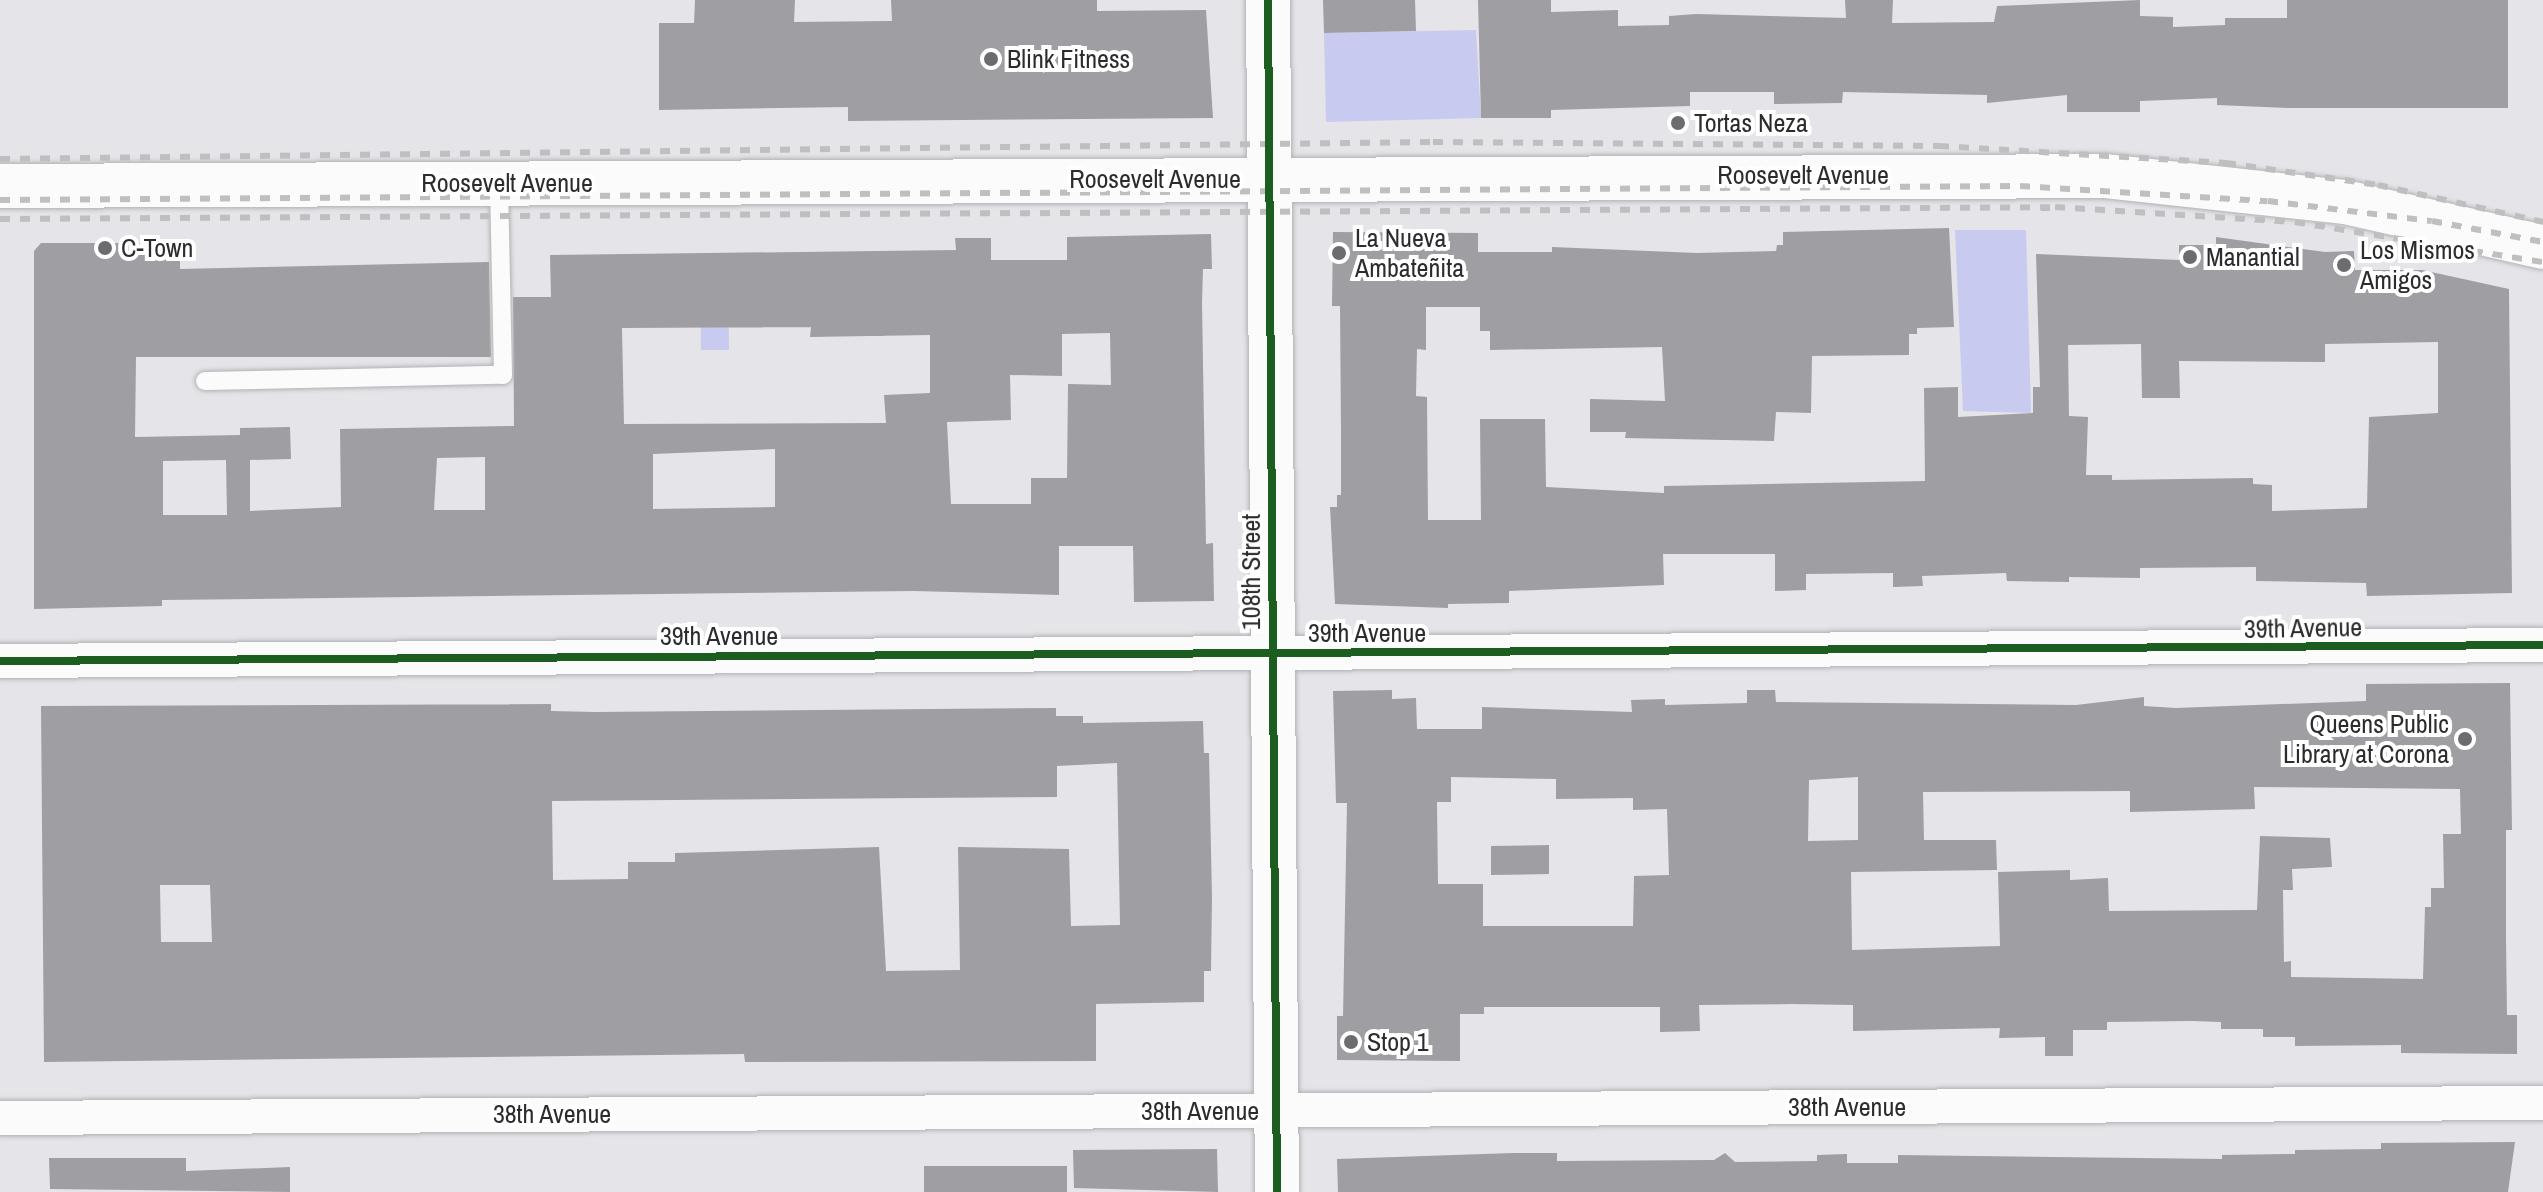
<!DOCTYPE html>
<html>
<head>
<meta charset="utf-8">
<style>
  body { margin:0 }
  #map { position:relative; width:2543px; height:1192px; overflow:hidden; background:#e4e4e9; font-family:"Archivo Narrow",sans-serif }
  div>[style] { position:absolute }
  .green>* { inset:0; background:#c8cbef }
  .building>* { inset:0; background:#9f9fa3 }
  .roads { filter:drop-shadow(0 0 2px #b2b2b5) drop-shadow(0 0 2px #b2b2b5) }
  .lane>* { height:18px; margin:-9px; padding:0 9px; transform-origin:9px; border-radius:9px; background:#fbfbfc }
  .street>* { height:34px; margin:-17px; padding:0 17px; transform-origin:17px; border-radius:17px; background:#fbfbfc }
  .secondary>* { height:44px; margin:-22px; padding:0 22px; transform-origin:22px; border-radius:22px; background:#fbfbfc }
  .rail>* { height:6px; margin-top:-3px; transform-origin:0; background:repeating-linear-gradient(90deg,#bfbfc0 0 10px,transparent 0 20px) }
  .cycleway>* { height:8px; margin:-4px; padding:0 4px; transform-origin:4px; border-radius:4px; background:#1b5e20 }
  .dots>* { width:22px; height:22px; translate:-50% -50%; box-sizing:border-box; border:4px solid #fff; border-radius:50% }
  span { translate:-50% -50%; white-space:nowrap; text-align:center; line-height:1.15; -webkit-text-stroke:8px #fff; paint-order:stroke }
  .poi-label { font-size:26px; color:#2c2c2f }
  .left { translate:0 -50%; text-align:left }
  .right { translate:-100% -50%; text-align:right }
  .street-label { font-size:26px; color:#2c2c2f }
</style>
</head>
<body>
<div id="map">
  <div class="green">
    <i style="clip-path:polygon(1476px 30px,1481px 118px,1326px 122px,1324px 33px)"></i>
    <i style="clip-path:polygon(1955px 230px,2026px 230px,2031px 413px,1963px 411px)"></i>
    <i style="clip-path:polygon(700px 254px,728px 254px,729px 350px,701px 350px)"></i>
  </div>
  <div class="building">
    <i style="clip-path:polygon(695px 0,795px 0,794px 22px,892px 21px,891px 0,1097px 0,1097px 11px,1206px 10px,1213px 118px,848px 121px,848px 107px,659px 110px,659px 23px,694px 23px)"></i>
    <i style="clip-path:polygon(1323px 0,1415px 0,1416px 31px,1324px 33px)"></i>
    <i style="clip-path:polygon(1478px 0,1551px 0,1551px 12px,1618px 10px,1618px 26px,1669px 25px,1669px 16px,1696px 14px,1846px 18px,1845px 0,1893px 0,1892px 23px,1994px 22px,1997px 6px,2140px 0,2140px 16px,2173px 17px,2173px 27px,2225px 25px,2225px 18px,2287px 18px,2287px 0,2508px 0,2508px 108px,2288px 108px,2217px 105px,2217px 98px,2140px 101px,2140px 112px,2067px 112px,2067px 95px,1987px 103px,1987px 95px,1843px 92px,1842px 103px,1774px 104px,1774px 92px,1690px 92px,1690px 106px,1551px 110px,1551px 118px,1481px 118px)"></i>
    <i style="clip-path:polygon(evenodd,1949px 228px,1954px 327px,1917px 328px,1917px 334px,1909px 334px,1909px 355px,1812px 356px,1811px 413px,1776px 412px,1774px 441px,1625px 438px,1626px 432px,1590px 432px,1590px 399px,1665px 401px,1662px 347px,1490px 350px,1490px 331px,1480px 331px,1480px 307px,1426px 307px,1426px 350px,1417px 349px,1416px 396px,1427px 397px,1428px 520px,1481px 520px,1480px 419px,1545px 419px,1546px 487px,1664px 493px,1664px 486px,1925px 481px,1924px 388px,1958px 387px,1958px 417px,2033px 413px,2033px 387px,2040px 387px,2036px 254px,2179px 260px,2179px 245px,2216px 245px,2216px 237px,2325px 252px,2354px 251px,2355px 270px,2422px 270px,2509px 289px,2512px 593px,2367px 596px,2366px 583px,2256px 581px,2256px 567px,2140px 568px,2140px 578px,2069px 577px,2069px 582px,2007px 581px,2006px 573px,1922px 576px,1923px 586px,1893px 587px,1893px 573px,1806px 574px,1806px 590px,1775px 591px,1775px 554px,1663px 554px,1664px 585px,1509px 591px,1509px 603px,1448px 604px,1448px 608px,1335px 604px,1330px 507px,1337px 507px,1337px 495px,1341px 495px,1341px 432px,1340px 306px,1332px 306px,1333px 232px,1478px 233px,1478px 252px,1552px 252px,1552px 247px,1697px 253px,1776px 251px,1777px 245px,1783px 245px,1783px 232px,1949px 228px,2438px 342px,2438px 413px,2369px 417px,2367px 508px,2272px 511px,2272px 485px,2253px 484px,2253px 478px,2112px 480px,2112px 475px,2086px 475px,2088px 417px,2069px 416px,2068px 345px,2141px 344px,2142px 398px,2180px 398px,2179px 361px,2325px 362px,2325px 344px,2438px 342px)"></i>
    <i style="clip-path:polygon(evenodd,1211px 234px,1212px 269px,1203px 269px,1202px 303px,1206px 544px,1213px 543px,1214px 601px,1134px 602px,1133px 546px,1059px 546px,1059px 595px,914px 591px,162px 600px,162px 606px,34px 609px,34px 251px,41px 243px,180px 243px,180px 269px,489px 262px,491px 357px,136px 357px,135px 437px,240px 435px,240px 428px,290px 427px,291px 459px,250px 460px,250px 511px,341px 507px,340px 429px,514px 426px,513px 297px,551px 297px,550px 255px,956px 250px,955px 238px,991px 238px,991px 260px,1067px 260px,1067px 237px,1211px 234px,811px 327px,810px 337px,930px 335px,930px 393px,884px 395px,886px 423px,624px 424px,622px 328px,811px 327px,1211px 234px,1110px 333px,1111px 385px,1068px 384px,1067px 478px,1031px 478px,1031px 504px,951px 504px,947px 422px,1011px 420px,1010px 375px,1062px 376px,1062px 334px,1110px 333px,1211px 234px,775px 449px,775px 507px,653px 509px,653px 454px,775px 449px,1211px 234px,485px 457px,485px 510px,434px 510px,437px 458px,485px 457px,1211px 234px,226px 460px,227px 515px,163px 515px,163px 461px,226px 460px)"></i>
    <i style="clip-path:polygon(evenodd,2510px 683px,2512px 830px,2506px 830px,2506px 939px,2507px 1015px,2517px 1015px,2517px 1054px,2401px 1053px,2401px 1045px,2295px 1046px,2295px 1037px,2263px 1037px,2263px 1029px,2221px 1029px,2221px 1022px,2192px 1021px,2107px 1022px,2107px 1030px,2073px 1030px,2073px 1056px,2045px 1056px,2045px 1037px,1999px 1038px,2000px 1028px,1853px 1031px,1853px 1005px,1792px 1004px,1699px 1005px,1700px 1031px,1660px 1032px,1660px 1007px,1484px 1007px,1484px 1014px,1460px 1014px,1460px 1061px,1337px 1060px,1337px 1016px,1343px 1016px,1347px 803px,1336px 803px,1333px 691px,1392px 690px,1392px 699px,1416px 698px,1417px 729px,1482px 729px,1482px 707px,1632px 712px,1631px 700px,1665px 699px,1665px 705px,1747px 703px,1747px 690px,1775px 690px,1776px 702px,2076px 705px,2144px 697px,2144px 706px,2176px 708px,2366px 701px,2366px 684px,2510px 683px,1451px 777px,1556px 779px,1556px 799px,1633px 798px,1633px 810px,1667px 809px,1669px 875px,1634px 876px,1633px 926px,1483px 926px,1483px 884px,1438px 884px,1437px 802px,1451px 802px,1451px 777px,2510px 683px,1858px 777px,1858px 840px,1808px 841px,1809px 780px,1858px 777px,2510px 683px,2254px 787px,2460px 789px,2461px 834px,2443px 834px,2444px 888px,2431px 888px,2431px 907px,2425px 907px,2423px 979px,2291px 977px,2291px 961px,2284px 962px,2283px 890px,2293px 890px,2292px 869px,2332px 867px,2330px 838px,2260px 836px,2257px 910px,2109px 911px,2108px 878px,2070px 880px,2070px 870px,1998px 872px,2000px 946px,1852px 950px,1851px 872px,1997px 870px,1996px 840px,1924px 840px,1923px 792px,2130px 791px,2130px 812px,2255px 809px,2254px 787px)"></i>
    <i style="clip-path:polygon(evenodd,551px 704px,551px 711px,595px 712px,1056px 708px,1056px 716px,1083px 716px,1083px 723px,1203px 721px,1204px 753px,1209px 753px,1212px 898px,1211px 971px,1204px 971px,1204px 1002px,1096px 1004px,1096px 1061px,745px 1062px,744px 1054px,44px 1062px,41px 706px,551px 704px,1117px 763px,1120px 925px,1071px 926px,1069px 849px,958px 847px,960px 970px,886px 971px,879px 847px,675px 853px,675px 862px,628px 862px,628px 879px,553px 880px,552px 801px,1057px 797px,1057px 766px,1117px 763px,551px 704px,160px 885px,210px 885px,212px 942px,161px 942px,160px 885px)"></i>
    <i style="clip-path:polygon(1549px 845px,1549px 874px,1491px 875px,1491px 846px)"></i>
    <i style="clip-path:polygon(2515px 1142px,2508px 1192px,1338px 1192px,1337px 1159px,1513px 1153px,1557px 1153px,1557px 1161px,1714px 1160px,1725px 1153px,1735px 1162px,1817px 1161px,1817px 1155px,1847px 1154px,1847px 1163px,1898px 1163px,1898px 1155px,2222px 1159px,2222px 1155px,2295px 1154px,2295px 1150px,2381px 1149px,2381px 1143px)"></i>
    <i style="clip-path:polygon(1217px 1149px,1218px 1192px,1074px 1188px,1073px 1150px)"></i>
    <i style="clip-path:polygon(49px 1158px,186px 1158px,186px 1171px,290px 1167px,290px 1192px,50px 1189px)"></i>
    <i style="clip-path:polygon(924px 1166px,1067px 1166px,1067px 1192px,924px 1192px)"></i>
  </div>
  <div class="roads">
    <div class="lane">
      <i style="left:205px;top:381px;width:298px;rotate:-1.2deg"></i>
      <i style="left:503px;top:375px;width:192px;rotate:-91.2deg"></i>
    </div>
    <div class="street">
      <i style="left:0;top:661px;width:2543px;rotate:-0.36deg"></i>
      <i style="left:0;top:1118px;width:2543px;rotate:-0.34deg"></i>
    </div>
    <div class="secondary">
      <i style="left:1268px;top:0;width:1192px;rotate:89.57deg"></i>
      <i style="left:0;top:186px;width:2105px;rotate:-0.27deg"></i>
      <i style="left:2105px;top:176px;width:241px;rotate:6.2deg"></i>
      <i style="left:2345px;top:202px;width:203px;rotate:12.8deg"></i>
    </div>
  </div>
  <div class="rail">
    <i style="left:0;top:159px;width:1433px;rotate:-0.68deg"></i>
    <i style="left:1433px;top:142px;width:506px;rotate:0.45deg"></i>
    <i style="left:1939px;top:146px;width:288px;rotate:3.4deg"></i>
    <i style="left:2226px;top:163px;width:154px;rotate:8.2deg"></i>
    <i style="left:2378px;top:185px;width:169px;rotate:12.6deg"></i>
    <i style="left:0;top:200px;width:2020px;rotate:-0.4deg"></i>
    <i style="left:2020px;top:186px;width:248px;rotate:3.5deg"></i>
    <i style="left:2268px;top:201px;width:165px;rotate:7deg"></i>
    <i style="left:2432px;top:221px;width:113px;rotate:10.7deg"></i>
    <i style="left:0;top:219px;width:2055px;rotate:-0.33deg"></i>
    <i style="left:2055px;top:207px;width:240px;rotate:3.6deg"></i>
    <i style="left:2295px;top:222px;width:251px;rotate:9.2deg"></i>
  </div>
  <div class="cycleway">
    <i style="left:1268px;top:0;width:1192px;rotate:89.57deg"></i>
    <i style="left:0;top:661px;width:2543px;rotate:-0.36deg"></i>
  </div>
  <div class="dots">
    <i style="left:991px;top:59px;background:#6c6c70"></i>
    <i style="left:1678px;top:123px;background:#6c6c70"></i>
    <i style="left:105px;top:248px;background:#6c6c70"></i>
    <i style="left:1339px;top:253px;background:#6c6c70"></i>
    <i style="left:2190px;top:257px;background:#6c6c70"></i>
    <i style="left:2344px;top:265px;background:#6c6c70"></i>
    <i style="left:2465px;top:739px;background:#6c6c70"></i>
    <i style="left:1351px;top:1042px;background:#6c6c70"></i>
  </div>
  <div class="poi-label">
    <span class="left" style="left:1007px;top:59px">Blink Fitness</span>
    <span class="left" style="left:1694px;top:123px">Tortas Neza</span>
    <span class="left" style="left:1355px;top:253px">La Nueva<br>Ambateñita</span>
    <span class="left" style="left:121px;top:248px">C-Town</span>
    <span class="left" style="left:2360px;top:265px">Los Mismos<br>Amigos</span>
    <span class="left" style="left:2206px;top:257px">Manantial</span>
    <span class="right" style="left:2449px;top:739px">Queens Public<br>Library at Corona</span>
    <span class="left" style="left:1367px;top:1042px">Stop 1</span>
  </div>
  <div class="street-label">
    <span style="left:1803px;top:175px">Roosevelt Avenue</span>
    <span style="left:1155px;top:179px">Roosevelt Avenue</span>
    <span style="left:507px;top:183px">Roosevelt Avenue</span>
    <span style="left:1251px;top:572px;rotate:-90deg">108th Street</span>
    <span style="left:2303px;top:628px;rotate:-1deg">39th Avenue</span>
    <span style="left:1367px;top:633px">39th Avenue</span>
    <span style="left:719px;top:636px">39th Avenue</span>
    <span style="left:1847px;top:1107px">38th Avenue</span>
    <span style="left:1200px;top:1111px">38th Avenue</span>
    <span style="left:552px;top:1114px">38th Avenue</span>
  </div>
</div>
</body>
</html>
